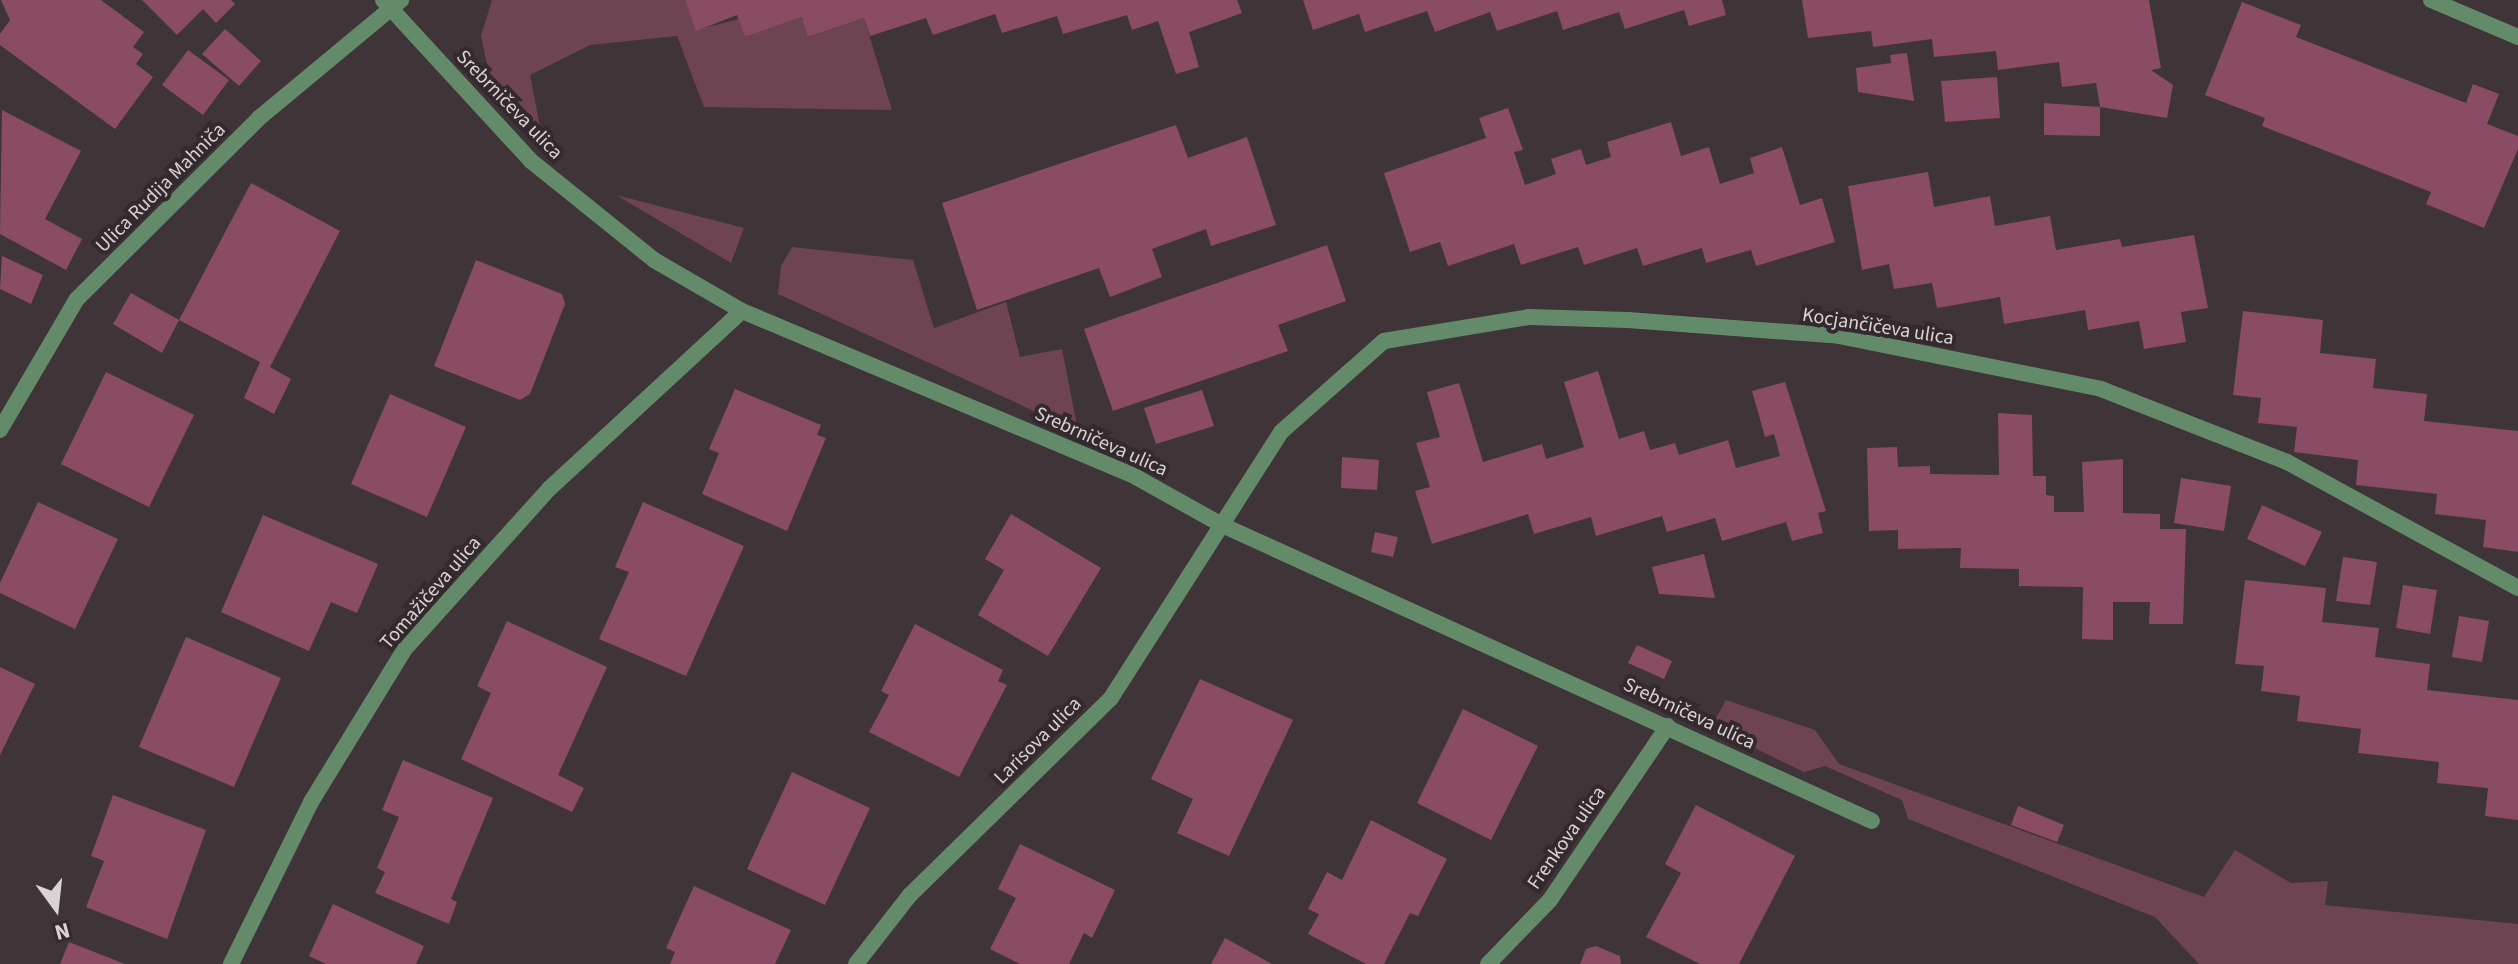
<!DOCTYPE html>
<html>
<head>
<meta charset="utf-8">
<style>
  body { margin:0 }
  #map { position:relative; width:2518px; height:964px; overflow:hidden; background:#3f3437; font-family:"Source Sans 3",sans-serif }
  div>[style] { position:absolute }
  .green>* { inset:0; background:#6e4453 }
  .building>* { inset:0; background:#894c64 }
  .street>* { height:16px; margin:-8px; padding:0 8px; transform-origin:8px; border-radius:8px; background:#638a69 }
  span { translate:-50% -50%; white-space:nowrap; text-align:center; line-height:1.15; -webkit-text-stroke:8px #342a2d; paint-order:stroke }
  .street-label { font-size:20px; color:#dad3d5 }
  .north { position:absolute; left:16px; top:868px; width:80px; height:80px; -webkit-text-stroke:6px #342a2d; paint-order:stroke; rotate:165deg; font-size:22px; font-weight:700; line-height:32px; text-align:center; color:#dad3d5 }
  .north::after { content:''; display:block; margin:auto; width:28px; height:36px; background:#dad3d5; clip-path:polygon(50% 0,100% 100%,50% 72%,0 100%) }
</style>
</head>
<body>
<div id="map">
  <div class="green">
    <i style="clip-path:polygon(492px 0,685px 0,696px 30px,739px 19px,745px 37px,802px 17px,809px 37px,864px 18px,892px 110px,704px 107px,677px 36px,590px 45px,530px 75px,540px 127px,491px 84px,481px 36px)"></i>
    <i style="clip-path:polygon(616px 195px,744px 228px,731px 263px)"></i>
    <i style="clip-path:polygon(792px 247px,913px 260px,934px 328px,1006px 302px,1020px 357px,1062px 349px,1078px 431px,778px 294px,781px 266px)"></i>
    <i style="clip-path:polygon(1726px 700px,1815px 730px,1839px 764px,2204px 897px,2235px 850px,2291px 883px,2328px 881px,2325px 905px,2518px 924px,2518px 964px,2199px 964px,2155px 917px,1908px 819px,1902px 800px,1825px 766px,1804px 772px,1711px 727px)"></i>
  </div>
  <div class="building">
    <i style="clip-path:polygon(1px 0,101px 0,144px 32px,133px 47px,143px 54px,136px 64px,153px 77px,115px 129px,0 45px,0 34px,10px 20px)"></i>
    <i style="clip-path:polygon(142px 0,231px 0,235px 4px,216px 23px,203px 9px,177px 35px)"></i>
    <i style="clip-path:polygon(685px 0,1237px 0,1242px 13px,1189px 32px,1199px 67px,1176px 74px,1158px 21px,1132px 30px,1127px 15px,1063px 34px,1057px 16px,1002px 33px,995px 14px,933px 35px,926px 18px,870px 36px,864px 18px,808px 37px,802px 17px,745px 37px,737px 15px,696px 31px)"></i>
    <i style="clip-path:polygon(1303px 0,1722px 0,1726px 15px,1689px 26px,1684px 10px,1625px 29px,1619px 12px,1563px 30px,1557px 11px,1497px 31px,1490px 12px,1435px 32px,1427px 11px,1365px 32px,1359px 14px,1313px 30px)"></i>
    <i style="clip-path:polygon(1802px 0,2149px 0,2161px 68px,2151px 70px,2173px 85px,2167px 118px,2100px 107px,2100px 136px,2044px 135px,2044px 103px,2100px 107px,2096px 83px,2062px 87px,2059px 62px,1998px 70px,1996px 51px,1934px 57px,1932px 39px,1873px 47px,1871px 31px,1808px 38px)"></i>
    <i style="clip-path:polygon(2242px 2px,2301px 25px,2296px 37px,2466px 103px,2473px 84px,2499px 94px,2487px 124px,2518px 136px,2518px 149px,2484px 228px,2426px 204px,2431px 192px,2262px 126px,2265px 118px,2205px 95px)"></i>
    <i style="clip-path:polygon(225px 29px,261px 61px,239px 86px,202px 54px)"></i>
    <i style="clip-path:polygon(188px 50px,229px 80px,203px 115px,162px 85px)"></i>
    <i style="clip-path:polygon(1907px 53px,1914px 101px,1858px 92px,1856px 68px,1891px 63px,1890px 55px)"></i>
    <i style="clip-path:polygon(1997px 77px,2000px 118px,1945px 122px,1941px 81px)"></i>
    <i style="clip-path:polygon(1508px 108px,1523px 150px,1514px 152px,1525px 185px,1556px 174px,1551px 159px,1581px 149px,1586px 165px,1611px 157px,1607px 142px,1671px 122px,1681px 156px,1709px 147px,1720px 184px,1754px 173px,1750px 158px,1782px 147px,1800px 205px,1822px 198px,1835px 242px,1756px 266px,1751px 250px,1706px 263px,1702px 248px,1643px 266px,1637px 248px,1584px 265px,1578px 247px,1521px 265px,1514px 244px,1448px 266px,1440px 242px,1410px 252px,1384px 173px,1486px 138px,1479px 118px)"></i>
    <i style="clip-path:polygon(2px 110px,81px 151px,45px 219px,82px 239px,66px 270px,0 234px)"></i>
    <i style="clip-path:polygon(1176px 125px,1188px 158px,1247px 137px,1276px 225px,1211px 246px,1206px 229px,1152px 249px,1162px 277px,1110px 297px,1099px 268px,977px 310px,942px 203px)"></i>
    <i style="clip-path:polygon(1928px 172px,1934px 207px,1990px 196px,1995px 226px,2050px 216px,2056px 250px,2120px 239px,2122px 247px,2194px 235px,2208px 308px,2181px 312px,2186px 342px,2144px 349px,2139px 321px,2088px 330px,2085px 310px,2004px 324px,2000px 297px,1937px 308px,1932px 283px,1894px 289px,1889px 264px,1862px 270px,1848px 186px)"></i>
    <i style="clip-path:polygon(251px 183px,340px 231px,270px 367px,291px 379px,274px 414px,244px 398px,260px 362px,179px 320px)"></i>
    <i style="clip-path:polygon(1327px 245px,1346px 301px,1278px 325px,1288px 351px,1113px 411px,1084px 329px)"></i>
    <i style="clip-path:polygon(2px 256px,43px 275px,31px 304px,0 289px)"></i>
    <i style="clip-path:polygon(476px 260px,562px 294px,565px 304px,530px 394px,520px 400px,434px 366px)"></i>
    <i style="clip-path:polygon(131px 293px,179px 320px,162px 353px,113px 324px)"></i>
    <i style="clip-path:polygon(2243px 311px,2323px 320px,2320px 353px,2376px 359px,2373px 388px,2427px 394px,2424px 421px,2518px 431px,2518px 552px,2483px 547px,2486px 520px,2435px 514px,2437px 494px,2356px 485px,2358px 460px,2294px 452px,2297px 427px,2258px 423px,2261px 398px,2233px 395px)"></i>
    <i style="clip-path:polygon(1598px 371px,1619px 439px,1644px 431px,1650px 450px,1675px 443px,1679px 455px,1728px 440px,1736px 468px,1780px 456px,1774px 434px,1765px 437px,1752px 391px,1785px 382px,1826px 511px,1818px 513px,1823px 533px,1792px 541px,1786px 522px,1722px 541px,1715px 518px,1667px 532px,1662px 516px,1596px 536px,1591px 517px,1534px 534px,1528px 514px,1432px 544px,1415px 491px,1430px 487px,1416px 443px,1440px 437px,1427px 392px,1459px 383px,1483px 462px,1542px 444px,1546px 459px,1584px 447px,1564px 382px)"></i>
    <i style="clip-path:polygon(106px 372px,194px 415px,149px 507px,61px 464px)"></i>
    <i style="clip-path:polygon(735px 389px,821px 425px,817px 435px,826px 438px,787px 531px,702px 494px,719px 453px,709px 449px)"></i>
    <i style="clip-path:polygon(1202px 390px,1214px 426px,1156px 444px,1144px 408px)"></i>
    <i style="clip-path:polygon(390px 394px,466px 427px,427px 517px,351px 484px)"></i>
    <i style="clip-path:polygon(1998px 413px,2032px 415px,2033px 476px,2046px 476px,2046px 495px,2054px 496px,2054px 512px,2084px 512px,2082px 462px,2123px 459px,2123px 513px,2160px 514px,2160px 529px,2186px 529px,2183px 624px,2149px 624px,2150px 602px,2113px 602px,2113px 640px,2082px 639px,2083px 587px,2019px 586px,2019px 569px,1960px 568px,1961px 548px,1898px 549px,1898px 530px,1869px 531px,1867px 448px,1897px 447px,1898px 467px,1930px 466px,1930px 474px,1999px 475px)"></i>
    <i style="clip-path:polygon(1342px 457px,1379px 460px,1377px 490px,1341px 488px)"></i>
    <i style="clip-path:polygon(2181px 478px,2231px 486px,2224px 531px,2174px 523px)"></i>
    <i style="clip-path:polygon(38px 502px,118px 539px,75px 629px,0 593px,0 583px)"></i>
    <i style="clip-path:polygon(643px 502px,744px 546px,686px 676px,599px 639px,629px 572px,615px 567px)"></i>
    <i style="clip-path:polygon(2262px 505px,2322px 532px,2305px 566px,2247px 539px)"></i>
    <i style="clip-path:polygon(1011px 514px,1101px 568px,1048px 656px,978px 615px,1004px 570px,985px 559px)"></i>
    <i style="clip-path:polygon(263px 515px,378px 564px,357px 613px,331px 602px,309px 651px,221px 612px)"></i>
    <i style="clip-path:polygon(1375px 532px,1398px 537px,1393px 557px,1371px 552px)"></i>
    <i style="clip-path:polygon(1704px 554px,1715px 598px,1659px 594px,1652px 567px)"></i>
    <i style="clip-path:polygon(2343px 557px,2377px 562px,2370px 605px,2336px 601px)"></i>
    <i style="clip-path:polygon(2245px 580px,2326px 588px,2322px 622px,2379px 628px,2375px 657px,2430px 664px,2427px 690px,2518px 700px,2518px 820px,2485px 816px,2488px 788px,2437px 783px,2439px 762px,2358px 753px,2361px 729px,2297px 721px,2300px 696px,2261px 691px,2264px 666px,2235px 664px)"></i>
    <i style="clip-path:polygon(2403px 585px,2437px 590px,2430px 634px,2396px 628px)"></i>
    <i style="clip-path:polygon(2459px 616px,2489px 621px,2482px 662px,2452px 657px)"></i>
    <i style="clip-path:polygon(507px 621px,607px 667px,558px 775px,584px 788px,572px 812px,461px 759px,491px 693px,477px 686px)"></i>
    <i style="clip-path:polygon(915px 624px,1003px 670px,998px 681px,1007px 685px,959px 777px,869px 732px,889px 695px,881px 691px)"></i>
    <i style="clip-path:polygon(186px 637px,281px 678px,234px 787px,139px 747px)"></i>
    <i style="clip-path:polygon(1637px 645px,1672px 661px,1664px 679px,1628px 663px)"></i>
    <i style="clip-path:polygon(0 667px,35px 684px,0 755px)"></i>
    <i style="clip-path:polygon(1200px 679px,1293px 720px,1229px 856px,1177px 833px,1193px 799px,1151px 779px)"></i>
    <i style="clip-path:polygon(1463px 709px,1538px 746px,1491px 840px,1417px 803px)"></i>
    <i style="clip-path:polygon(403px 760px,493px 798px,451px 899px,457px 902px,449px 924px,375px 893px,385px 872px,377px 868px,399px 817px,382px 810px)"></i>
    <i style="clip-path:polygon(792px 772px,870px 808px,825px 905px,747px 869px)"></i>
    <i style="clip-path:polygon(113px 795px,206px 830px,167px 939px,86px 907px,104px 861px,91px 856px)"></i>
    <i style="clip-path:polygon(1696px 805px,1795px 856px,1739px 964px,1700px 964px,1646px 937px,1681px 873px,1665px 864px)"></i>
    <i style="clip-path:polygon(2018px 806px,2064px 825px,2057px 842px,2011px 825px)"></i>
    <i style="clip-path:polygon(1371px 820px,1447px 859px,1418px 916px,1410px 913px,1384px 964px,1366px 964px,1308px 934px,1319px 914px,1308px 909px,1327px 872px,1342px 880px)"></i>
    <i style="clip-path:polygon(1020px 844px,1115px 890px,1092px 938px,1084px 933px,1069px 964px,1020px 964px,990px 949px,1016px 898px,998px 889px)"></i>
    <i style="clip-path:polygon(694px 886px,791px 930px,775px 964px,670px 964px,675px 952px,666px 948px)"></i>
    <i style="clip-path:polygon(333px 904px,424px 946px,416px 964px,326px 964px,309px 956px)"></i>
    <i style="clip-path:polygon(1225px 938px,1272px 964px,1211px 964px)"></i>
    <i style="clip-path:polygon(69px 942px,125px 964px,60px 964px)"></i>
    <i style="clip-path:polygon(1596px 946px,1620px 956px,1621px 964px,1580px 964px,1586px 949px)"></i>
  </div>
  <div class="street">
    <i style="left:383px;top:0;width:219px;rotate:47.4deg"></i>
    <i style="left:531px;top:161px;width:158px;rotate:38.8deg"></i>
    <i style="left:654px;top:260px;width:102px;rotate:30.1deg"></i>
    <i style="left:742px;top:311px;width:428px;rotate:22.8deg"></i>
    <i style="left:1136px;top:477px;width:98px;rotate:29.2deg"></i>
    <i style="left:1222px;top:525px;width:714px;rotate:24.48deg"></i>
    <i style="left:2431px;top:0;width:95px;rotate:23deg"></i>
    <i style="left:0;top:430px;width:152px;rotate:-59.6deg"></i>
    <i style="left:77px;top:299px;width:257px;rotate:-44.8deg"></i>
    <i style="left:259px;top:118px;width:185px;rotate:-39.7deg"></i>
    <i style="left:231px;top:964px;width:181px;rotate:-63.7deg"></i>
    <i style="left:311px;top:802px;width:178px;rotate:-58.5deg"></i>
    <i style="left:404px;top:650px;width:218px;rotate:-48deg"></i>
    <i style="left:550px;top:488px;width:261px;rotate:-42.7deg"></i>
    <i style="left:856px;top:964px;width:88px;rotate:-52deg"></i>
    <i style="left:910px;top:895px;width:281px;rotate:-44.4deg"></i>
    <i style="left:1111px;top:698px;width:316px;rotate:-57.4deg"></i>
    <i style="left:1281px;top:432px;width:137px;rotate:-41.5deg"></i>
    <i style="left:1384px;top:341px;width:147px;rotate:-9.4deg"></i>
    <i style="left:1529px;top:317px;width:99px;rotate:1.7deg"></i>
    <i style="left:1628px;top:320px;width:212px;rotate:4.3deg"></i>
    <i style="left:1839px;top:336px;width:267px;rotate:11.4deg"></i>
    <i style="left:2101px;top:389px;width:200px;rotate:21.4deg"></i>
    <i style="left:2287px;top:462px;width:263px;rotate:28.6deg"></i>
    <i style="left:1488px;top:964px;width:89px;rotate:-45.9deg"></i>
    <i style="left:1550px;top:900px;width:210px;rotate:-55.9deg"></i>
  </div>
  <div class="street-label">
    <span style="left:509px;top:105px;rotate:46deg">Srebrničeva ulica</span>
    <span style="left:161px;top:188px;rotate:-45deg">Ulica Rudija Mahniča</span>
    <span style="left:1878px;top:327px;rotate:9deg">Kocjančičeva ulica</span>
    <span style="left:1101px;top:442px;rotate:24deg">Srebrničeva ulica</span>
    <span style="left:431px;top:593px;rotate:-49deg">Tomažičeva ulica</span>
    <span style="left:1689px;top:714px;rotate:25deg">Srebrničeva ulica</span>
    <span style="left:1038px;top:741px;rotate:-45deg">Larisova ulica</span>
    <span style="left:1567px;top:838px;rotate:-55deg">Frenkova ulica</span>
  </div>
  <div class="north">N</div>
</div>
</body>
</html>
